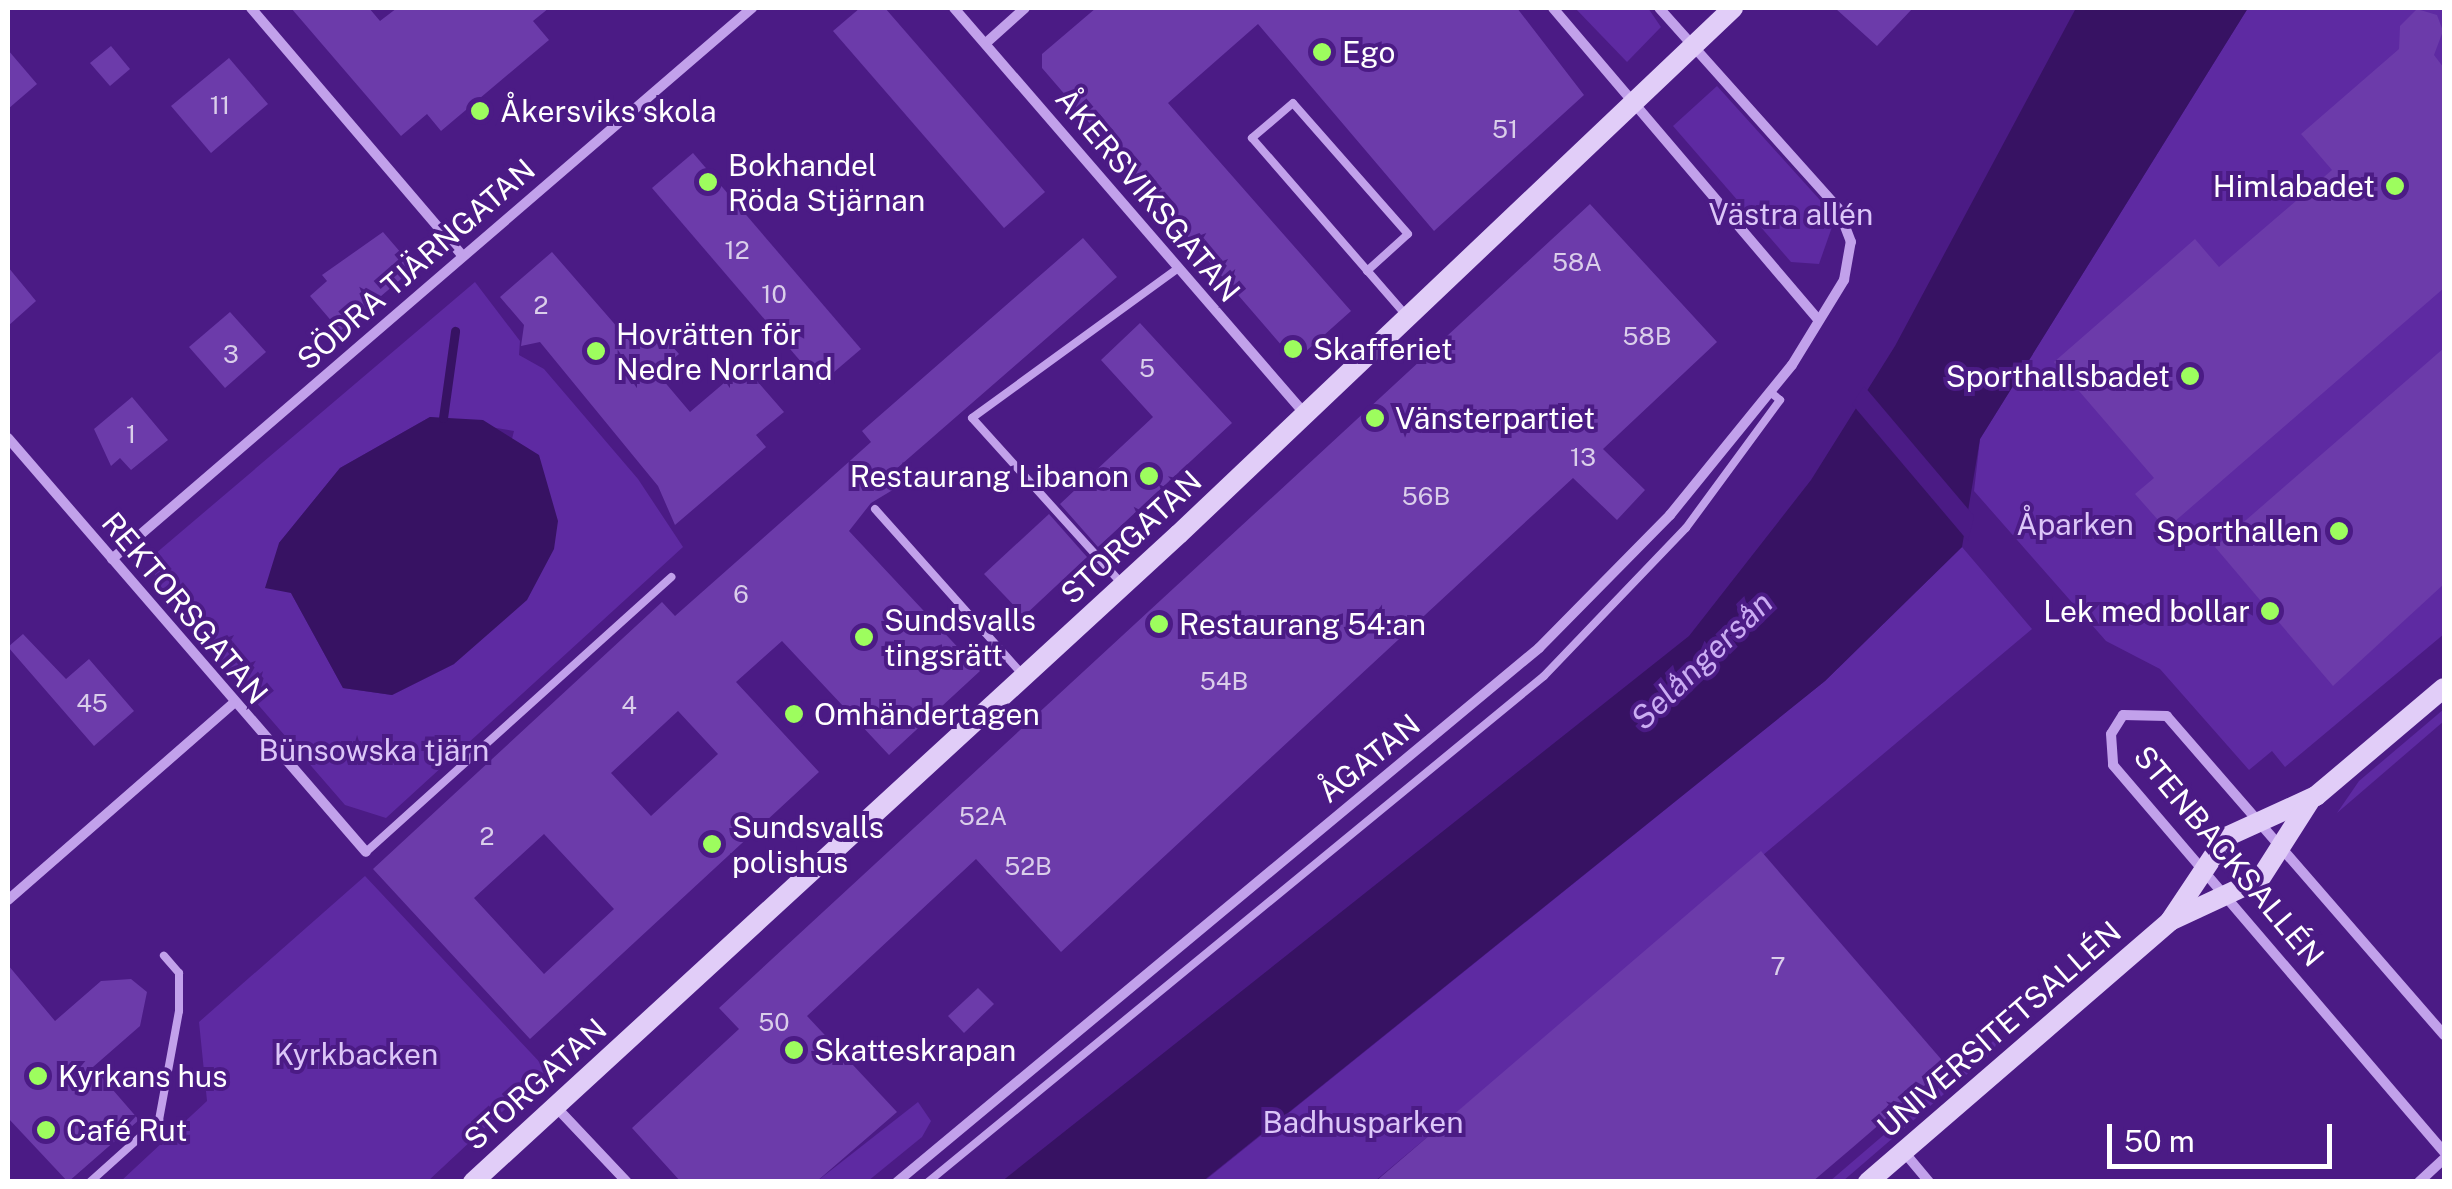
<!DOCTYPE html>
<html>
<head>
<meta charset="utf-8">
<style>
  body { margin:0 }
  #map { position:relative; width:2452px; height:1189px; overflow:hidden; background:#4b1b85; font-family:"Public Sans",sans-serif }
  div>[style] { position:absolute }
  .green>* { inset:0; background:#5e2aa2 }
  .water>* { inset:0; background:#371263 }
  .pier>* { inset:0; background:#4b1b85 }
  .stream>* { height:9px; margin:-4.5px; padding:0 4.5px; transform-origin:4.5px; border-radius:4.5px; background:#371263 }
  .building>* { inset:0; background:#6c3baa }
  .lane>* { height:8px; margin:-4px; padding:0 4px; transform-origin:4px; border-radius:4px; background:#c2a1eb }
  .street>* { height:10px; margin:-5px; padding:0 5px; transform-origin:5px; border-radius:5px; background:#c2a1eb }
  .secondary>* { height:20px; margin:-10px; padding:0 10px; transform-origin:10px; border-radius:10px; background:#e1cdf8 }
  .dots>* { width:28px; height:28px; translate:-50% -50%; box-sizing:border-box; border:5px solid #4b1b85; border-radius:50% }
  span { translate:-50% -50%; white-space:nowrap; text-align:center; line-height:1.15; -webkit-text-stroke:8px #4b1b85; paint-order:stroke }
  .number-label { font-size:25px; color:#daceea }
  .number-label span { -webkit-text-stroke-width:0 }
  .poi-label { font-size:30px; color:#fff }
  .left { translate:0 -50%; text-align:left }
  .right { translate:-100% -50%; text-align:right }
  .street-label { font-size:30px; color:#fff }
  .park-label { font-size:30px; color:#dcc6f8 }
  .water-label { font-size:32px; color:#cbadf3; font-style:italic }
  .frame { position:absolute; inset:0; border:10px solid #fff; pointer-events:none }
  .scale { position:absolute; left:2107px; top:1124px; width:225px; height:45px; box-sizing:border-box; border:5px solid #fff; border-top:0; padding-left:12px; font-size:30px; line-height:35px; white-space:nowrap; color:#fff; -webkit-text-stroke:8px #4b1b85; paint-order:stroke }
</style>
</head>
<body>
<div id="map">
  <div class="green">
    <i style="clip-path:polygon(1575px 8px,1648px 8px,1661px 27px,1627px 62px)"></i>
    <i style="clip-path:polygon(2248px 8px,2444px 8px,2444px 634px,2285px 767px,2272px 751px,2249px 770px,2160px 669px,2106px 641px,1974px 491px,1980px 439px)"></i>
    <i style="clip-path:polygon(1717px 86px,1820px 200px,1832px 227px,1819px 264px,1791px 262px,1673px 126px)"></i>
    <i style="clip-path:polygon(evenodd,475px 282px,520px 341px,519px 355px,544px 369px,638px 479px,683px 547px,386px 818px,345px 805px,155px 586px,155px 554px,475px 282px,430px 417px,514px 431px,454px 664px,392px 695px,343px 688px,291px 593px,279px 543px,340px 468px,430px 417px)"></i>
    <i style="clip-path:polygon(1962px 547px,2032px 629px,1375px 1181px,1203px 1182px,1825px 681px)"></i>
    <i style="clip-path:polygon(2444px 709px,2444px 721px,2337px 813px,2359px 781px)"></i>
    <i style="clip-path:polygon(365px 876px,547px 1070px,428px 1181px,121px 1181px,207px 1101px,199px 1022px)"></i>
    <i style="clip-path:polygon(1998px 1037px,1994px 1051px,1843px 1181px,1830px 1181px)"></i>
    <i style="clip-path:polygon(918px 1102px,931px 1121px,922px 1137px,868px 1181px,816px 1182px)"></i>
  </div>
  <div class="water">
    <i style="clip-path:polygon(2076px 8px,2248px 8px,1980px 439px,1962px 547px,1825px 681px,1203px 1181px,1001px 1182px,1689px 636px,1811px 480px,1895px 346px)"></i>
    <i style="clip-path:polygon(430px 417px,483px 420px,539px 455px,558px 521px,554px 549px,527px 600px,454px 664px,392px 695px,343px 688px,291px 593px,265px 588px,279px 543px,340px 468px)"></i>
  </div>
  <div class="pier">
    <i style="clip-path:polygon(1864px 386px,1974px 516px,1968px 541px,1852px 404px)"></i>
  </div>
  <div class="stream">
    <i style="left:443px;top:418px;width:88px;rotate:-82.1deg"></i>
  </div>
  <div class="building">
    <i style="clip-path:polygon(291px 8px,369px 8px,380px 21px,397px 8px,549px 8px,533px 21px,549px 40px,441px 131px,427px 114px,401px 136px)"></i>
    <i style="clip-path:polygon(860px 8px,885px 8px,1045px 192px,1004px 228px,833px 31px)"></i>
    <i style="clip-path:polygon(1096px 8px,1517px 8px,1584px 95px,1434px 231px,1258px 24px,1168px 103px,1351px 311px,1295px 361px,1042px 68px,1042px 54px)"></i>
    <i style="clip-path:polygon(1835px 8px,1913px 8px,1877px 46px)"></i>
    <i style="clip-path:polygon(2417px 9px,2437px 15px,2443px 31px,2434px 55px,2444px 68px,2444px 288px,2166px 529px,2135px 494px,2154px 478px,2054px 362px,2195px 239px,2219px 267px,2332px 170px,2301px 134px,2399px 49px,2400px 26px)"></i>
    <i style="clip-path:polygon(111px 46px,130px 69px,110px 86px,90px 63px)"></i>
    <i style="clip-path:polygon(8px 50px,37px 84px,8px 109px)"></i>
    <i style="clip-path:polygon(229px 58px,268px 104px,211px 153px,171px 106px)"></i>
    <i style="clip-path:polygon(693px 153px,861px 349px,820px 384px,652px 188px)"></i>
    <i style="clip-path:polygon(1590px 204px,1717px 342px,1603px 449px,1645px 490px,1617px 520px,1573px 478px,1061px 952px,976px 859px,807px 1016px,897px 1112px,816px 1182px,681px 1182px,632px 1128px,739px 1029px,719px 1008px)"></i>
    <i style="clip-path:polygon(383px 232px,414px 268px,340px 331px,310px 296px,327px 281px,322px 275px)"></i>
    <i style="clip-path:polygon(evenodd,1083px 238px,1117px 277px,895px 470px,906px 482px,871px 503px,849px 531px,980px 671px,889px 755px,782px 641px,736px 682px,819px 772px,530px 1039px,373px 869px,662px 602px,675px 616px,814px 493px,871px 442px,862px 431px,1083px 238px,678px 711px,718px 754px,651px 816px,611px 773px,678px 711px,1083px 238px,544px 834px,614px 909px,544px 974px,474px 898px,544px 834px)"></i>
    <i style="clip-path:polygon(552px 252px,632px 344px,654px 326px,679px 354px,657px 373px,690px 412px,744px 366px,784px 412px,756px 435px,766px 447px,675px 525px,658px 486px,540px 342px,521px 346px,524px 325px,500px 297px)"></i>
    <i style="clip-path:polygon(8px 267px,36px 301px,8px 326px)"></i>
    <i style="clip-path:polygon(230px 312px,266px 352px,225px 388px,189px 347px)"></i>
    <i style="clip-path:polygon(1140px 323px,1232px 423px,1098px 547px,1060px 504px,1153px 417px,1101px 360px)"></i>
    <i style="clip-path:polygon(2444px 348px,2444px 584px,2333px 686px,2215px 547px)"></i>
    <i style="clip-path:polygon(132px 397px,168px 440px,131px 470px,120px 458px,111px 466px,94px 429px)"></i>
    <i style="clip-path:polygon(1049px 514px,1087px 557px,1024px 616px,984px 574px)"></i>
    <i style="clip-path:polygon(23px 634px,66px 679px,89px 659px,134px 711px,94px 746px,8px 647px)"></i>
    <i style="clip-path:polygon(1761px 851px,1947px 1066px,1852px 1148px,1812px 1182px,1375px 1182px)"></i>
    <i style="clip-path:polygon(8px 965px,55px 1021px,101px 981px,131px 979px,147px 992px,140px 1026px,93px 1067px,139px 1120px,68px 1182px,8px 1118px)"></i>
    <i style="clip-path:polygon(978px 988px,994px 1004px,964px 1033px,948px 1016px)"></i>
  </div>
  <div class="lane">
    <i style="left:1367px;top:271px;width:55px;rotate:-42.1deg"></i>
    <i style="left:1408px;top:234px;width:174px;rotate:-131.3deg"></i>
    <i style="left:1293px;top:103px;width:54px;rotate:139.5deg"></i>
    <i style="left:1252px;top:138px;width:233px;rotate:49deg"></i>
    <i style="left:875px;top:509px;width:224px;rotate:48.3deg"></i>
    <i style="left:1123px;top:585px;width:225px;rotate:-132.1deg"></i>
    <i style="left:972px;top:418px;width:253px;rotate:-36deg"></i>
    <i style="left:366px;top:852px;width:411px;rotate:-42deg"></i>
    <i style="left:90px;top:1182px;width:93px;rotate:-41.9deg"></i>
    <i style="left:159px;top:1120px;width:111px;rotate:-79.6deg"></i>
    <i style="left:179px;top:1011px;width:38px;rotate:-90deg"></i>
    <i style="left:179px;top:973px;width:23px;rotate:-131deg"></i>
    <i style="left:928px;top:1182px;width:797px;rotate:-39.4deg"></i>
    <i style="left:1544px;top:676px;width:205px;rotate:-46.2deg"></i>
    <i style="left:1686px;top:528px;width:159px;rotate:-53.7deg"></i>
    <i style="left:1780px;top:400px;width:13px;rotate:-141deg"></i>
  </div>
  <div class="street">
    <i style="left:251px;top:8px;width:325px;rotate:49.5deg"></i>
    <i style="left:954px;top:8px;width:537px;rotate:49.16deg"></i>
    <i style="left:1553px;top:8px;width:409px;rotate:49.6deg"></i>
    <i style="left:986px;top:43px;width:52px;rotate:-41.9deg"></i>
    <i style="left:8px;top:438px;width:547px;rotate:49.15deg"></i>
    <i style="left:112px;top:559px;width:845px;rotate:-40.73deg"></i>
    <i style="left:8px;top:900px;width:298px;rotate:-41.1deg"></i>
    <i style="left:2444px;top:1035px;width:422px;rotate:-131deg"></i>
    <i style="left:2167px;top:716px;width:44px;rotate:-178.7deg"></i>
    <i style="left:2123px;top:715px;width:22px;rotate:122deg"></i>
    <i style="left:2111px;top:734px;width:31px;rotate:86deg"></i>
    <i style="left:2113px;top:765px;width:509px;rotate:49.46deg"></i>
    <i style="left:556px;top:1107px;width:103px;rotate:46.6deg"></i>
    <i style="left:1904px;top:1152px;width:39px;rotate:50deg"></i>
    <i style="left:897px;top:1182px;width:835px;rotate:-39.75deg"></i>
    <i style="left:1539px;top:648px;width:187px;rotate:-45.4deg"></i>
    <i style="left:1670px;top:515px;width:193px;rotate:-50.9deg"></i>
    <i style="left:1792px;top:365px;width:100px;rotate:-58.5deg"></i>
    <i style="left:1844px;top:280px;width:39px;rotate:-80deg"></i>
    <i style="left:1851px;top:242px;width:36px;rotate:-111deg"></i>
    <i style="left:1838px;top:208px;width:268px;rotate:-131.8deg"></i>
    <i style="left:2419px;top:1182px;width:34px;rotate:-43deg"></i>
  </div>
  <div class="secondary">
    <i style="left:2170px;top:921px;width:101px;rotate:-56.3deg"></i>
    <i style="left:2226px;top:837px;width:99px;rotate:-24.5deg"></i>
    <i style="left:2316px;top:796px;width:167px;rotate:-40.2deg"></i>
    <i style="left:473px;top:1182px;width:958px;rotate:-42.55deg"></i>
    <i style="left:1179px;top:534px;width:764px;rotate:-43.51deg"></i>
    <i style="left:1868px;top:1182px;width:399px;rotate:-40.8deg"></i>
    <i style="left:2170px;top:921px;width:99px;rotate:-25deg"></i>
    <i style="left:2260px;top:879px;width:95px;rotate:-57.5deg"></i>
  </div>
  <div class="dots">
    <i style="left:1322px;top:52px;background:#9dfd5e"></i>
    <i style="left:480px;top:111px;background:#9dfd5e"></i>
    <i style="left:708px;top:182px;background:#9dfd5e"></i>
    <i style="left:2395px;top:186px;background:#9dfd5e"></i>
    <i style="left:1293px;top:349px;background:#9dfd5e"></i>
    <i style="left:596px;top:351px;background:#9dfd5e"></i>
    <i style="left:2190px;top:376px;background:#9dfd5e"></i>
    <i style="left:1375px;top:418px;background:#9dfd5e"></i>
    <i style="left:1149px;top:476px;background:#9dfd5e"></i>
    <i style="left:2339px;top:531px;background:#9dfd5e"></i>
    <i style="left:2270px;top:611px;background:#9dfd5e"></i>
    <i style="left:1159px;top:624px;background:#9dfd5e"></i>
    <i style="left:864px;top:637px;background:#9dfd5e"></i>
    <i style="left:794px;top:714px;background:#9dfd5e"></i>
    <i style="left:712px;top:844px;background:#9dfd5e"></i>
    <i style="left:794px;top:1050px;background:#9dfd5e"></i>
    <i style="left:38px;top:1076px;background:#9dfd5e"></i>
    <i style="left:46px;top:1130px;background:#9dfd5e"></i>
  </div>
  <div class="number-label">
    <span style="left:220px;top:105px">11</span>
    <span style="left:1505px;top:129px">51</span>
    <span style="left:737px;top:250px">12</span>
    <span style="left:1577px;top:262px">58A</span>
    <span style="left:774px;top:294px">10</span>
    <span style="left:541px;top:305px">2</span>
    <span style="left:1647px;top:336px">58B</span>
    <span style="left:231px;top:354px">3</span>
    <span style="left:1147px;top:368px">5</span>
    <span style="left:131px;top:434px">1</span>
    <span style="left:1583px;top:457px">13</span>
    <span style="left:1426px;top:496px">56B</span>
    <span style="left:741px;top:594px">6</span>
    <span style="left:1224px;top:681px">54B</span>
    <span style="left:92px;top:703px">45</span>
    <span style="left:629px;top:705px">4</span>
    <span style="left:983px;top:816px">52A</span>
    <span style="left:487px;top:836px">2</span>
    <span style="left:1028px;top:866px">52B</span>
    <span style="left:1778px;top:966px">7</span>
    <span style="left:774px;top:1022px">50</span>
  </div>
  <div class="poi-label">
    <span class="left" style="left:1342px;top:52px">Ego</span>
    <span class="left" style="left:500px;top:111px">Åkersviks skola</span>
    <span class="left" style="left:728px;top:182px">Bokhandel<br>Röda Stjärnan</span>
    <span class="right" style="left:2375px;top:186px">Himlabadet</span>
    <span class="left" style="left:616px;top:351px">Hovrätten för<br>Nedre Norrland</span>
    <span class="left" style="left:1313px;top:349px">Skafferiet</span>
    <span class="right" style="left:2170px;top:376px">Sporthallsbadet</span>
    <span class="left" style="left:1395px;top:418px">Vänsterpartiet</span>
    <span class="right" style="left:1129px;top:476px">Restaurang Libanon</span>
    <span class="right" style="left:2319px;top:531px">Sporthallen</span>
    <span class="right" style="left:2250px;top:611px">Lek med bollar</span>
    <span class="left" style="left:884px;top:637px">Sundsvalls<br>tingsrätt</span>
    <span class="left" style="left:1179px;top:624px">Restaurang 54:an</span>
    <span class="left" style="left:814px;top:714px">Omhändertagen</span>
    <span class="left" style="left:732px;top:844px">Sundsvalls<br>polishus</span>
    <span class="left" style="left:814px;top:1050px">Skatteskrapan</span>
    <span class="left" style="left:58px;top:1076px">Kyrkans hus</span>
    <span class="left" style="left:66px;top:1130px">Café Rut</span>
  </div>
  <div class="street-label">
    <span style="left:1148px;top:195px;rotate:50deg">ÅKERSVIKSGATAN</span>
    <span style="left:416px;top:264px;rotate:-41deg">SÖDRA TJÄRNGATAN</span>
    <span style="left:1131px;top:537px;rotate:-43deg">STORGATAN</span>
    <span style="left:185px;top:608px;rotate:50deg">REKTORSGATAN</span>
    <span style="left:1369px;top:758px;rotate:-39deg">ÅGATAN</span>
    <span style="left:2229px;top:856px;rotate:50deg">STENBACKSALLÉN</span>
    <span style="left:1999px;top:1029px;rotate:-41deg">UNIVERSITETSALLÉN</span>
    <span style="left:535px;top:1084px;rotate:-42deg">STORGATAN</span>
  </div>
  <div class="park-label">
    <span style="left:1791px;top:214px">Västra allén</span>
    <span style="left:2075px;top:524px">Åparken</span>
    <span style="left:374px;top:750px">Bünsowska tjärn</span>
    <span style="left:356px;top:1054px">Kyrkbacken</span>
    <span style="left:1363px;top:1122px">Badhusparken</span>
  </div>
  <div class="water-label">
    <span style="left:1702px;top:661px;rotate:-44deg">Selångersån</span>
  </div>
  <div class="frame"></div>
  <div class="scale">50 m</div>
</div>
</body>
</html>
